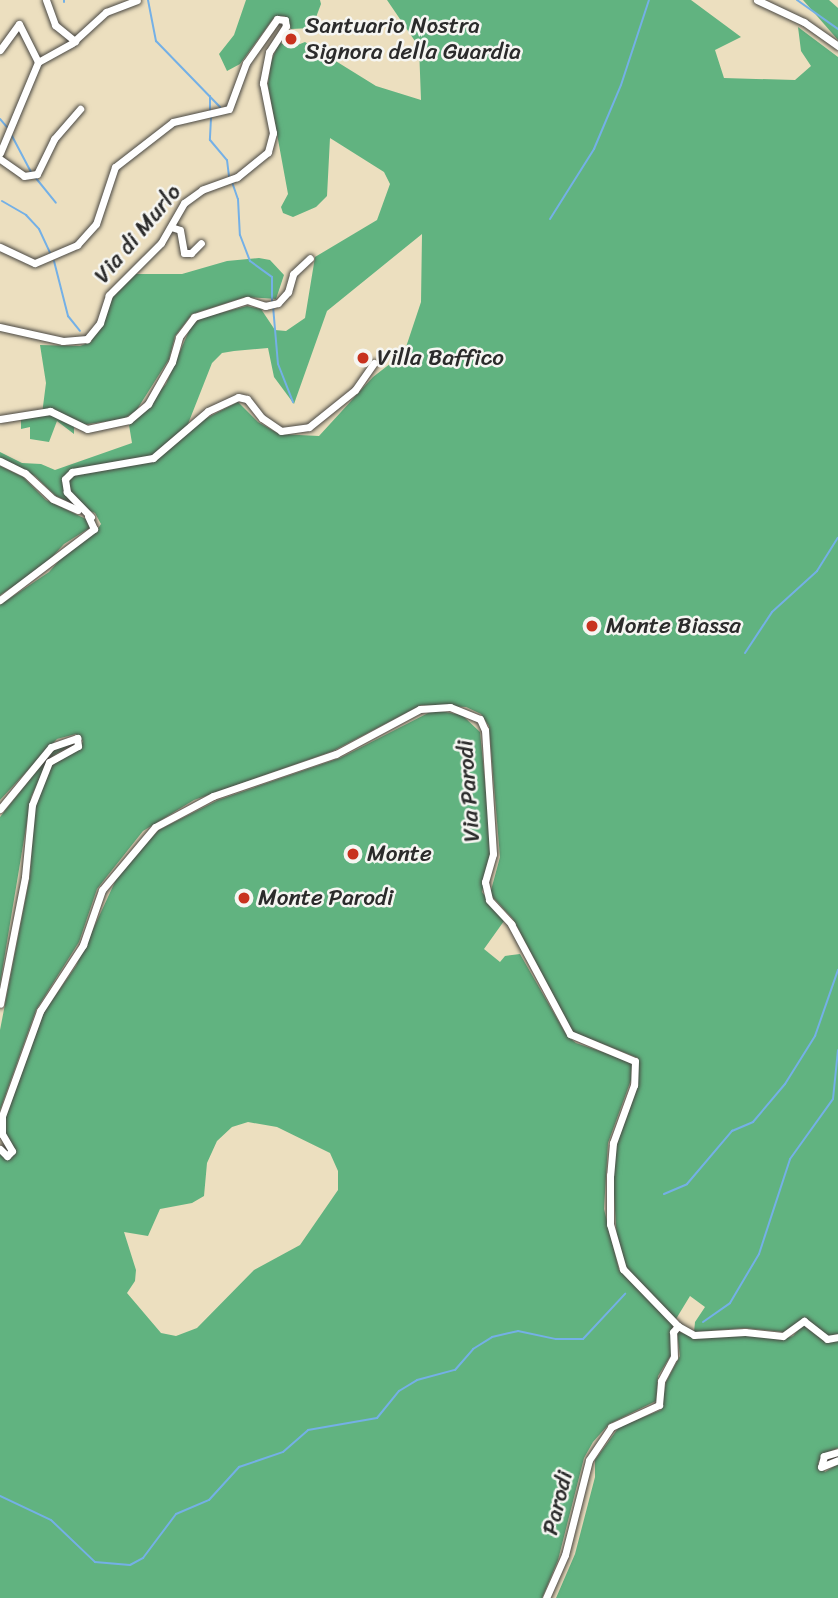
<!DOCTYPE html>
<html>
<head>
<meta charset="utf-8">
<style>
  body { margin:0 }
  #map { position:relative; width:838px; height:1598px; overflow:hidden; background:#ecdfbf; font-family:Sriracha,sans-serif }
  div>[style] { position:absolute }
  .forest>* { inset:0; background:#61b380 }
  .stream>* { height:2px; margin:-1px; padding:0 1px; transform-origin:1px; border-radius:1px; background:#74b0e6 }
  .roads { filter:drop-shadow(0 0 2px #484641) drop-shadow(0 0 2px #484641) }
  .minor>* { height:7px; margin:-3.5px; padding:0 3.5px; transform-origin:3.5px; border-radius:3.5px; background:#fff }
  .dots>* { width:19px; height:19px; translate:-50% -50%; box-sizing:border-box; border:4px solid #f6f6f2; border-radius:50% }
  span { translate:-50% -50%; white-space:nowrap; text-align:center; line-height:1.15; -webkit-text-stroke:5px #f6f6f2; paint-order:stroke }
  .poi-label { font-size:23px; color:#2b2b2b }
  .left { translate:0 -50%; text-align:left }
  .street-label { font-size:23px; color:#2b2b2b }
</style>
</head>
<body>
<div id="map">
  <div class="forest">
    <i style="clip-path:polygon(246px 0,320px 0,321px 4px,312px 28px,291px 29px,285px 16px,275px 16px,240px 64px,227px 71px,219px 54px,234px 35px)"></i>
    <i style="clip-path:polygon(evenodd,387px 0,691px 0,741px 37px,715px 50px,724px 78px,795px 80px,811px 66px,801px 51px,798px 27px,838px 57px,838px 1334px,828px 1336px,805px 1318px,784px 1332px,745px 1328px,694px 1332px,695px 1322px,705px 1307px,690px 1296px,676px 1319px,626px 1268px,617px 1241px,613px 1178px,617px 1144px,637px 1084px,638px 1058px,573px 1032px,513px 919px,490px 894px,500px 857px,489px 726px,481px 714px,466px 707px,421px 705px,333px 751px,194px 800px,143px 831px,97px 889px,79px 942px,36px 1010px,0 1110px,0 1030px,30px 876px,35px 804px,52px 763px,80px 748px,83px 741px,76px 734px,57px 739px,0 800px,0 605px,49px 572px,72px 546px,95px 533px,101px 524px,95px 513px,56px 496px,35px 476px,0 458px,0 452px,22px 463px,41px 464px,55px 470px,132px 443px,129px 425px,166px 384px,191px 326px,201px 318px,247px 306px,261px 309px,275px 330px,286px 331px,305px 318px,315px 257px,377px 220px,390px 184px,384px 172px,330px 138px,327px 196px,316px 207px,293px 217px,283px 213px,281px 207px,288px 194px,268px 85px,271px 62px,279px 42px,290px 48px,305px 42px,376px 86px,421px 100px,419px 47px,387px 0,422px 234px,421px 302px,404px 353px,373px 377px,319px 436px,279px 434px,258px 422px,238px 402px,193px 425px,188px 424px,212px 363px,222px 353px,234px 351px,268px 348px,274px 377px,294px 404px,327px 311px,422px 234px)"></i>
    <i style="clip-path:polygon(803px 0,829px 0,838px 8px,838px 40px)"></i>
    <i style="clip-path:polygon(259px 258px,270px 260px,284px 275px,276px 299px,245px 297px,192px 314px,175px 336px,169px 359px,136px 411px,123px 419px,74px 426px,74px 434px,57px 421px,49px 442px,30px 439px,30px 427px,21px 429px,21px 417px,42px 414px,46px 383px,40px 345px,80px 346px,91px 342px,115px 293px,135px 274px,182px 274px,227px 261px)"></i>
    <i style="clip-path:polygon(0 466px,23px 477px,46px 500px,88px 520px,91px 527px,64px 544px,43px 567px,0 595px)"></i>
    <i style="clip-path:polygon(evenodd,434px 710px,462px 715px,480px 732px,492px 853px,482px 892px,504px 921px,484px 949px,500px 962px,505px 956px,520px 954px,567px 1036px,576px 1043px,632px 1062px,631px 1080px,608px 1143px,604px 1209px,619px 1270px,673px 1325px,671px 1355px,658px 1376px,656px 1401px,609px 1424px,593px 1442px,584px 1458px,558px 1560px,542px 1598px,0 1598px,0 1154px,6px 1159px,15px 1152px,5px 1133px,6px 1116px,44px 1012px,76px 966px,120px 871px,159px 830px,218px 800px,340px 758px,434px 710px,248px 1122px,277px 1127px,330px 1153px,338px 1171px,338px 1190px,300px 1245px,254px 1270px,197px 1328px,176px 1336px,161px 1333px,127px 1293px,135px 1281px,136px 1270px,124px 1232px,148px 1236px,160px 1209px,192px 1203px,204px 1196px,207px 1163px,217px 1141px,232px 1127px,248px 1122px)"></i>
    <i style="clip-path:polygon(76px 742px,49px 758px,31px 797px,0 984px,0 817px,55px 748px)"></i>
    <i style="clip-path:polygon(803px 1325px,824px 1341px,838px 1341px,838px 1448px,823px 1454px,818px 1463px,825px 1472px,838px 1464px,838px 1598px,556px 1598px,575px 1554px,595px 1477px,595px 1460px,619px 1427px,661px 1410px,666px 1382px,680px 1356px,677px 1331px,695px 1338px,754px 1335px,781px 1340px,793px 1336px)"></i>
  </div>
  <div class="stream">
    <i style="left:64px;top:0;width:2px;rotate:90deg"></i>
    <i style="left:148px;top:0;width:42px;rotate:79deg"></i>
    <i style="left:156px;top:41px;width:92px;rotate:45.9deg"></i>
    <i style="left:797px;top:0;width:50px;rotate:35.3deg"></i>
    <i style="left:210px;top:111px;width:15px;rotate:-90deg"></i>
    <i style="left:211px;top:118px;width:22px;rotate:93deg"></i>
    <i style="left:210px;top:140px;width:26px;rotate:50deg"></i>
    <i style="left:227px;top:160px;width:16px;rotate:83deg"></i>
    <i style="left:0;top:119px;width:11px;rotate:49deg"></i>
    <i style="left:12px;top:136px;width:41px;rotate:62.2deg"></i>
    <i style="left:35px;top:177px;width:33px;rotate:51deg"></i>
    <i style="left:232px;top:182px;width:18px;rotate:71deg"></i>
    <i style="left:238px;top:199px;width:36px;rotate:87deg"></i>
    <i style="left:240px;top:235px;width:28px;rotate:69deg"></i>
    <i style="left:250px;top:261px;width:27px;rotate:36deg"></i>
    <i style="left:272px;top:277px;width:24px;rotate:90deg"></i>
    <i style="left:2px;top:201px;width:28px;rotate:30deg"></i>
    <i style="left:26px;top:215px;width:19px;rotate:47deg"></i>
    <i style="left:39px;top:229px;width:26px;rotate:65deg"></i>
    <i style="left:550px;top:219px;width:83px;rotate:-57.8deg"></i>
    <i style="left:594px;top:149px;width:69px;rotate:-67.1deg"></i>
    <i style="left:621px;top:85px;width:89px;rotate:-71.8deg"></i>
    <i style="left:54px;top:261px;width:57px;rotate:75.7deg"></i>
    <i style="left:68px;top:316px;width:19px;rotate:51deg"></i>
    <i style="left:273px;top:306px;width:58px;rotate:85.1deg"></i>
    <i style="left:278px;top:364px;width:41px;rotate:68.5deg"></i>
    <i style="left:745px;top:653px;width:49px;rotate:-56.6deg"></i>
    <i style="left:772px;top:612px;width:61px;rotate:-42.3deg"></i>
    <i style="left:817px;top:571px;width:39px;rotate:-58deg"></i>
    <i style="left:664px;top:1194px;width:25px;rotate:-23deg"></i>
    <i style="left:687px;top:1184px;width:70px;rotate:-49.7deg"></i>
    <i style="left:732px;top:1131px;width:23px;rotate:-23deg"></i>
    <i style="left:753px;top:1122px;width:50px;rotate:-49.9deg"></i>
    <i style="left:785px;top:1084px;width:57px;rotate:-58deg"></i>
    <i style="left:815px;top:1036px;width:70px;rotate:-70.8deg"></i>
    <i style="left:703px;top:1322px;width:33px;rotate:-35deg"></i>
    <i style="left:730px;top:1303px;width:57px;rotate:-59.4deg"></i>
    <i style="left:759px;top:1254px;width:100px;rotate:-71.9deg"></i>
    <i style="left:790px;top:1159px;width:74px;rotate:-54.4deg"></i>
    <i style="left:833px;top:1099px;width:49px;rotate:-84.2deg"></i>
    <i style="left:0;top:1496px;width:56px;rotate:25.2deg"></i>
    <i style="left:51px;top:1520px;width:61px;rotate:43.7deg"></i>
    <i style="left:95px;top:1562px;width:35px;rotate:5deg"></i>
    <i style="left:130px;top:1565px;width:15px;rotate:-28deg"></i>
    <i style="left:143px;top:1558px;width:55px;rotate:-53.1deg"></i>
    <i style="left:176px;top:1514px;width:36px;rotate:-23deg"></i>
    <i style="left:209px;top:1500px;width:45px;rotate:-47.7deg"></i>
    <i style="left:239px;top:1467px;width:46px;rotate:-18.8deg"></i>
    <i style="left:283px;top:1452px;width:33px;rotate:-41deg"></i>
    <i style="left:308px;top:1430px;width:70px;rotate:-9.9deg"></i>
    <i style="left:377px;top:1418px;width:35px;rotate:-51deg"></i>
    <i style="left:399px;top:1391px;width:21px;rotate:-31deg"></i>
    <i style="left:417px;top:1380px;width:39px;rotate:-15deg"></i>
    <i style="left:455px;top:1370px;width:28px;rotate:-49deg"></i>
    <i style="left:473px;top:1349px;width:22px;rotate:-32deg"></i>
    <i style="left:492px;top:1337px;width:27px;rotate:-13deg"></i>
    <i style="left:518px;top:1331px;width:39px;rotate:12deg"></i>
    <i style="left:556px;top:1339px;width:27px"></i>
    <i style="left:583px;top:1339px;width:62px;rotate:-47deg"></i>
  </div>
  <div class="roads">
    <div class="minor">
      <i style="left:46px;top:0;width:27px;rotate:70deg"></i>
      <i style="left:55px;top:25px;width:26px;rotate:39deg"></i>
      <i style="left:757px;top:0;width:52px;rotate:25.1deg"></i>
      <i style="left:804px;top:22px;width:42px;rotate:35.2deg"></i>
      <i style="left:0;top:50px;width:32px;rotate:-54deg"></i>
      <i style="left:19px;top:24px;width:42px;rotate:63.4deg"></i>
      <i style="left:0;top:153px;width:99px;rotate:-67.3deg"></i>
      <i style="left:38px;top:62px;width:39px;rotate:-29deg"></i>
      <i style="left:72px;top:43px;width:46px;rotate:-42.4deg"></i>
      <i style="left:106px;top:12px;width:33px;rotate:-21deg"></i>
      <i style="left:0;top:159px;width:29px;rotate:35deg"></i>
      <i style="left:24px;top:176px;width:13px;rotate:-9deg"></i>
      <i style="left:37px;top:174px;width:39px;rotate:-64deg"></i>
      <i style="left:54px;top:139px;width:40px;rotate:-49deg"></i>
      <i style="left:171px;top:227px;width:9px;rotate:18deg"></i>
      <i style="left:180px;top:230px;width:23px;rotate:80deg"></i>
      <i style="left:184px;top:253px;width:7px"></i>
      <i style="left:191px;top:253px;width:14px;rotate:-45deg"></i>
      <i style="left:0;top:247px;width:38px;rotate:25deg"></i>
      <i style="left:35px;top:263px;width:46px;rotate:-23.2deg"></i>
      <i style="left:77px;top:245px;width:28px;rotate:-48deg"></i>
      <i style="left:96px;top:224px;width:60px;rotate:-71.6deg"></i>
      <i style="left:115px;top:167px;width:73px;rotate:-37.8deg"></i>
      <i style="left:173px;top:122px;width:57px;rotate:-13.1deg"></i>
      <i style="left:229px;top:109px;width:49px;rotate:-69.7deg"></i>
      <i style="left:246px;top:63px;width:54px;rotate:-54.8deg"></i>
      <i style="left:277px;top:19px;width:8px;rotate:7deg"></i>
      <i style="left:285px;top:20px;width:6px;rotate:81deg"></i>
      <i style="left:286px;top:26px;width:31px;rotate:123deg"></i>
      <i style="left:269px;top:52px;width:32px;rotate:101deg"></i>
      <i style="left:263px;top:83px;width:51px;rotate:78.7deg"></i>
      <i style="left:273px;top:133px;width:20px;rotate:105deg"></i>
      <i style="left:268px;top:152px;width:40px;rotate:141deg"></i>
      <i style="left:237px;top:177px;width:37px;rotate:160deg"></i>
      <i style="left:202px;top:190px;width:22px;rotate:144deg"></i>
      <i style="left:184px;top:203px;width:46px;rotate:119.9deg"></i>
      <i style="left:161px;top:243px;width:74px;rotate:135deg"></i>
      <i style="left:109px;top:295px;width:29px;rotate:108deg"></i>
      <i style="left:100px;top:323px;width:21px;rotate:129deg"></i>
      <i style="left:87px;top:339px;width:24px;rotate:175deg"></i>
      <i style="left:63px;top:341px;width:65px;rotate:-167.5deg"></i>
      <i style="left:0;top:419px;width:51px;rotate:-9.1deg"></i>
      <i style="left:50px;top:411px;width:41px;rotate:25.9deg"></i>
      <i style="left:87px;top:429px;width:43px;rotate:-12.1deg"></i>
      <i style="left:129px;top:420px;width:25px;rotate:-40deg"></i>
      <i style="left:148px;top:404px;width:48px;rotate:-60.3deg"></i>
      <i style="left:172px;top:362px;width:26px;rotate:-74deg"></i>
      <i style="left:179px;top:337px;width:25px;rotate:-53deg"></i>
      <i style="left:194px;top:317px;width:56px;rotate:-17.8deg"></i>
      <i style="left:247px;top:300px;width:19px;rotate:18deg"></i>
      <i style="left:265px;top:306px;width:13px;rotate:-13deg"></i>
      <i style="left:278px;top:303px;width:15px;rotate:-48deg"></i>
      <i style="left:288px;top:292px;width:19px;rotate:-74deg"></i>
      <i style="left:293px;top:274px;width:23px;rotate:-43deg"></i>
      <i style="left:0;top:461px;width:28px;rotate:26deg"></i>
      <i style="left:25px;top:473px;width:38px;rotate:43deg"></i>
      <i style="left:53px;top:499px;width:27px;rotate:24deg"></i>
      <i style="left:91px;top:517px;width:35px;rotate:-134deg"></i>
      <i style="left:67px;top:492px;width:13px;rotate:-99deg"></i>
      <i style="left:65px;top:479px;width:10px;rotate:-45deg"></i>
      <i style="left:72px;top:472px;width:82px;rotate:-9.8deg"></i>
      <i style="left:153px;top:458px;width:72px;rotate:-40.5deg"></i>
      <i style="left:208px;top:411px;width:33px;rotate:-25deg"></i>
      <i style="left:238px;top:397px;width:9px;rotate:13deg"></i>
      <i style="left:247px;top:399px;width:24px;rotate:52deg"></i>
      <i style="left:262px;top:418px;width:23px;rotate:34deg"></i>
      <i style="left:281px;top:431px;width:28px;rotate:-8deg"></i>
      <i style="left:309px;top:427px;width:59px;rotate:-38.8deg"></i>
      <i style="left:355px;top:390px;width:33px;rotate:-55deg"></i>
      <i style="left:0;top:600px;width:118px;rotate:-37.1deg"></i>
      <i style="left:94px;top:529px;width:14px;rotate:-115deg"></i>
      <i style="left:0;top:809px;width:80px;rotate:-50.6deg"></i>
      <i style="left:51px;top:747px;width:28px;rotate:-19deg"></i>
      <i style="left:77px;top:738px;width:8px;rotate:83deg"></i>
      <i style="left:78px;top:746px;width:33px;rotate:151deg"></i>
      <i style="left:49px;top:762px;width:46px;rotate:111.6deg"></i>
      <i style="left:32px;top:805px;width:72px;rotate:95.6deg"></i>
      <i style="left:25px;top:877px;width:129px;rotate:101.1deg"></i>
      <i style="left:0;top:1149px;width:10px;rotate:45deg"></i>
      <i style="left:7px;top:1156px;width:7px;rotate:-45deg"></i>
      <i style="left:12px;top:1151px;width:20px;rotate:-120deg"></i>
      <i style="left:2px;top:1134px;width:18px;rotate:-90deg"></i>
      <i style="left:2px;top:1116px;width:112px;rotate:-70.1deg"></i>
      <i style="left:40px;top:1011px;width:79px;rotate:-56.9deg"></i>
      <i style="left:83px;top:945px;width:58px;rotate:-70.9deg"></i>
      <i style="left:102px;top:890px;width:82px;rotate:-49.9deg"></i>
      <i style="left:155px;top:827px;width:66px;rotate:-28.1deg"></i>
      <i style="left:213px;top:796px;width:130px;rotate:-18.9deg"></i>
      <i style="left:336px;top:754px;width:95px;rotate:-28.2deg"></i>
      <i style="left:420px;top:709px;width:30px;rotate:-4deg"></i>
      <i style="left:450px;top:707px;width:32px;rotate:22deg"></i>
      <i style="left:480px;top:719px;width:12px;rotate:66deg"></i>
      <i style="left:485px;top:730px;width:124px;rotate:86.3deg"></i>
      <i style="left:493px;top:854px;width:29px;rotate:106deg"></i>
      <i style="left:485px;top:882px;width:18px;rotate:77deg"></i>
      <i style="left:489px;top:900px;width:33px;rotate:47deg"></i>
      <i style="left:511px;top:924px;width:125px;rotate:61.8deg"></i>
      <i style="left:570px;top:1034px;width:70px;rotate:22.6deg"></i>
      <i style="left:635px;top:1061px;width:24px;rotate:92deg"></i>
      <i style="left:634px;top:1085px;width:62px;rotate:109.9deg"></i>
      <i style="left:613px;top:1143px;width:32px;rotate:95deg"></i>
      <i style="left:610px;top:1175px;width:49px;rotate:90deg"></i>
      <i style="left:610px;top:1224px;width:47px;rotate:73.9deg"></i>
      <i style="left:623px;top:1269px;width:79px;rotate:46deg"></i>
      <i style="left:678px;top:1326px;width:18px;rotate:29deg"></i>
      <i style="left:694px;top:1335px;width:51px;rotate:-3.4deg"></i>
      <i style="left:745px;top:1332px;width:38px;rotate:6deg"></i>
      <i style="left:783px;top:1336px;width:26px;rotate:-36deg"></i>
      <i style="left:804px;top:1321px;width:29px;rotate:38deg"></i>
      <i style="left:827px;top:1339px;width:11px;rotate:-10deg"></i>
      <i style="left:838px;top:1452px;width:15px;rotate:164deg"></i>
      <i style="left:824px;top:1456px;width:11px;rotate:105deg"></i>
      <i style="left:821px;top:1467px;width:18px;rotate:-22deg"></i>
      <i style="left:546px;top:1598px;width:47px;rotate:-66.2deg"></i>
      <i style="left:565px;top:1555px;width:98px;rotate:-75.8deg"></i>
      <i style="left:589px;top:1460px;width:40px;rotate:-56deg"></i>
      <i style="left:611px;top:1427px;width:53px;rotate:-24.6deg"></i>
      <i style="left:659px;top:1405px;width:24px;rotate:-85deg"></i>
      <i style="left:661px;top:1381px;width:27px;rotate:-62deg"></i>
      <i style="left:674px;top:1357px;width:25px;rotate:-92deg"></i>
      <i style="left:673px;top:1332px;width:8px;rotate:-50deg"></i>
    </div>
  </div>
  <div class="dots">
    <i style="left:291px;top:39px;background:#c8321e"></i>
    <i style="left:363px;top:358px;background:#c8321e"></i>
    <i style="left:592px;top:626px;background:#c8321e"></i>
    <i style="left:353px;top:854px;background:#c8321e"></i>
    <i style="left:244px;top:898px;background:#c8321e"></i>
  </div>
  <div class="poi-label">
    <span class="left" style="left:305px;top:39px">Santuario Nostra<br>Signora della Guardia</span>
    <span class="left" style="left:377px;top:358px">Villa Baffico</span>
    <span class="left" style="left:606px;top:626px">Monte Biassa</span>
    <span class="left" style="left:367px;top:854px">Monte</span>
    <span class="left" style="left:258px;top:898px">Monte Parodi</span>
  </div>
  <div class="street-label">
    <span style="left:138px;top:234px;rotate:-50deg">Via di Murlo</span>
    <span style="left:469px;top:791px;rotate:-94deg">Via Parodi</span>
    <span style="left:558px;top:1503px;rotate:-76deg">Parodi</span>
  </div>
</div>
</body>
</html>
